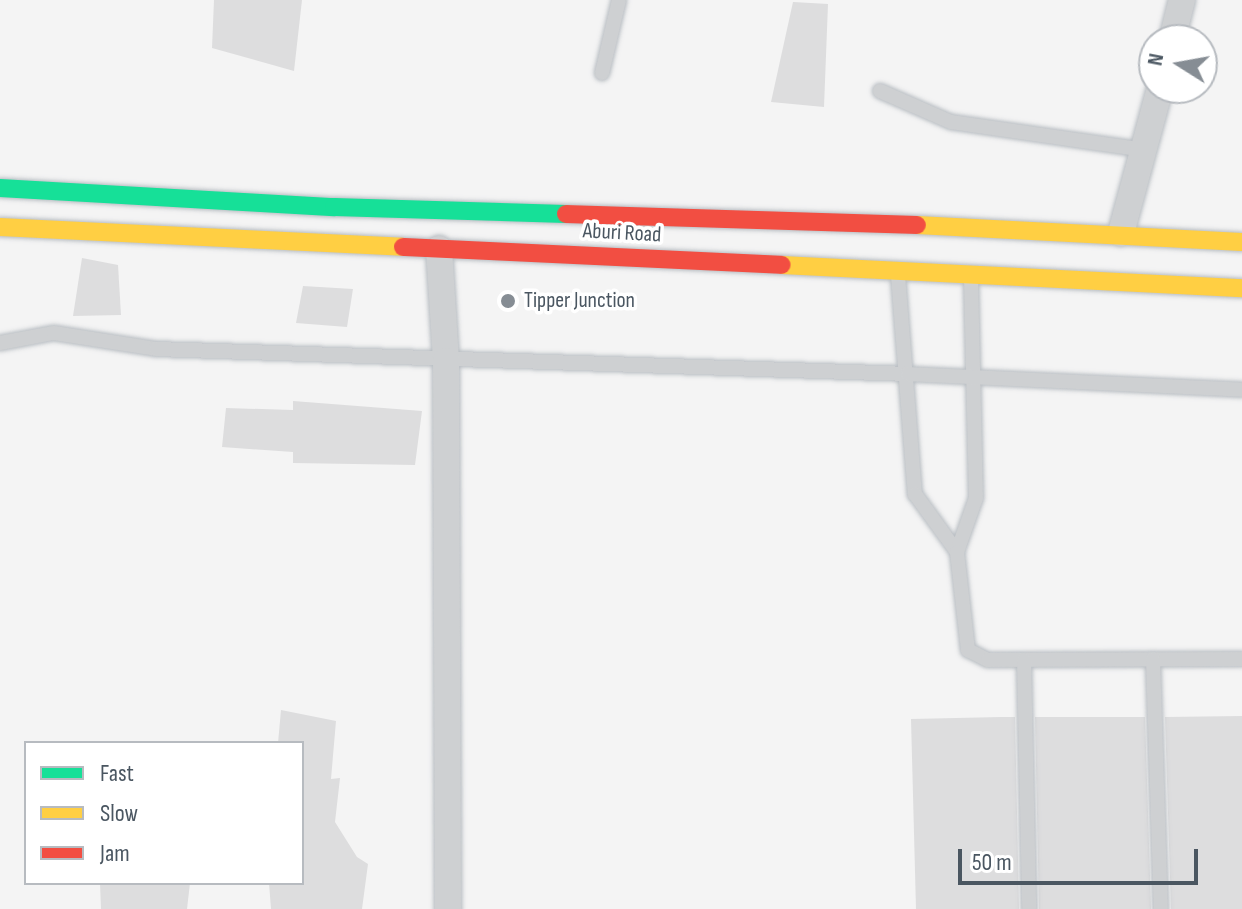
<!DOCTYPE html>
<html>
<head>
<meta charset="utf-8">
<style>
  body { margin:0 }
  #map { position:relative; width:1242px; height:909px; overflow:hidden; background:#f4f4f4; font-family:"Sofia Sans Condensed",sans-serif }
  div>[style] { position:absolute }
  .building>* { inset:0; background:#ddddde }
  .roads { filter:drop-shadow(0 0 2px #b9bec3) drop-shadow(0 0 2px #b9bec3) }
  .lane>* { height:14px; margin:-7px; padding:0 7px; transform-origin:7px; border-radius:7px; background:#ced0d2 }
  .street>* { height:26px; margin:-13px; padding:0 13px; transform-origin:13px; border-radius:13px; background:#ced0d2 }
  .fast>* { height:18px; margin:-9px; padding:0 9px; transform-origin:9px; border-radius:9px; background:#16e098 }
  .slow>* { height:18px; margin:-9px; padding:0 9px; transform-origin:9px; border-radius:9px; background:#ffcf43 }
  .jam>* { height:18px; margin:-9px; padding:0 9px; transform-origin:9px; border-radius:9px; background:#f24e42 }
  .dots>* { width:22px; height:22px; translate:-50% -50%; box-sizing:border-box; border:4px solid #fff; border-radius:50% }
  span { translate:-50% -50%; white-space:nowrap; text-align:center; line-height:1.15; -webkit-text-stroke:7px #fff; paint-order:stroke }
  .street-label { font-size:22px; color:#4a5661 }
  .poi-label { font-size:22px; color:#4a5661 }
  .left { translate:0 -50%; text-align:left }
  .legend { position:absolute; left:24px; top:741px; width:280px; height:144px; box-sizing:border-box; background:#fff; border:2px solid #b7bbc0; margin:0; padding:10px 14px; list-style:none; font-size:24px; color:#4a5661 }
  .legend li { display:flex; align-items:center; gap:16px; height:40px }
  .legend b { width:40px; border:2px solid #b7bbc0 }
  .north { position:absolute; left:1138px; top:24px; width:80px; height:80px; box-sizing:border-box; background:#fff; border:2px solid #b7bbc0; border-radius:50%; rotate:281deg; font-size:22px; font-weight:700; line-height:32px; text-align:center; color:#4a5661 }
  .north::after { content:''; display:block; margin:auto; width:28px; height:36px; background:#868d94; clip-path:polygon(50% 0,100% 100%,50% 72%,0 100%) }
  .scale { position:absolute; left:958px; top:849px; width:240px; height:36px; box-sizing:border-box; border:4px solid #4a5661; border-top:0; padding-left:10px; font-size:24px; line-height:28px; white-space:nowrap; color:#4a5661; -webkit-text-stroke:6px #fff; paint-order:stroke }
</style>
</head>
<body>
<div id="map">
  <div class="building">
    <i style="clip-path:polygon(214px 0,302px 0,294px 71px,212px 48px)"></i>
    <i style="clip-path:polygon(793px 2px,828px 4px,824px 107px,771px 102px)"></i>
    <i style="clip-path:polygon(82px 258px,118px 265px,121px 315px,73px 316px)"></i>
    <i style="clip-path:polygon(303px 286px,353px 289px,347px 327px,296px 323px)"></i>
    <i style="clip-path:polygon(293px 401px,422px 411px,415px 465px,293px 463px,293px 452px,222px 447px,226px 408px,293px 410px)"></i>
    <i style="clip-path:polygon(281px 710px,336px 721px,331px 779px,340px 778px,335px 822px,357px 857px,368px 864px,362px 909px,271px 909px,269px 883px,302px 883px,302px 743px,278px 743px)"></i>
    <i style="clip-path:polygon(1242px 716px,1242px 909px,1171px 909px,1165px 717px)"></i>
    <i style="clip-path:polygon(1001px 717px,1015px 717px,1019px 909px,916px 909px,911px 719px)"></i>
    <i style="clip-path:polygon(1035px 717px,1145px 717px,1151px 909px,1039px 909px)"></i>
    <i style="clip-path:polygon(100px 883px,190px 883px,187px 909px,101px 909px)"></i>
  </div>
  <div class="roads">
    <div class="lane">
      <i style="left:602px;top:73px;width:75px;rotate:-76.9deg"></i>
      <i style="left:880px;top:91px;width:77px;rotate:23.6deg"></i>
      <i style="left:951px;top:122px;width:196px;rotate:8.2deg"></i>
      <i style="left:898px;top:275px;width:220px;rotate:85.6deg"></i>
      <i style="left:915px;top:494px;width:72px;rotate:54.1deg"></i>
      <i style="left:971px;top:279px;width:219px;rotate:88.7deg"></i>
      <i style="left:976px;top:498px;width:57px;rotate:109.4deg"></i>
      <i style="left:957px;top:552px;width:99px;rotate:83.6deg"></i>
      <i style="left:968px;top:650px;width:22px;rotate:27deg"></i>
      <i style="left:988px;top:660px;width:254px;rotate:-0.2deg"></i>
      <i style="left:0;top:343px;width:55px;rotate:-10.5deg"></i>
      <i style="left:54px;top:333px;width:103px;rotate:8.9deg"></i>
      <i style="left:156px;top:349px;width:752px;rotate:1.9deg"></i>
      <i style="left:908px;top:374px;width:334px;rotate:2.7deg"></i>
      <i style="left:1153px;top:659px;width:250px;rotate:88.2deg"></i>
      <i style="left:1024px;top:660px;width:249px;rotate:88.8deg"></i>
    </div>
    <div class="street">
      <i style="left:1172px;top:40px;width:41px;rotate:-76deg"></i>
      <i style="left:1121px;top:233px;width:150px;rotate:-74.9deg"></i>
      <i style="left:439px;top:249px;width:112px;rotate:86.4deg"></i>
      <i style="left:446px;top:361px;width:548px;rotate:89.79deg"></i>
    </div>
    <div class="fast">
      <i style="left:0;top:188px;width:335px;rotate:3.3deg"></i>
      <i style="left:334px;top:207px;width:232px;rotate:1.7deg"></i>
    </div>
    <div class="slow">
      <i style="left:917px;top:225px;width:325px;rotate:3deg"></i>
      <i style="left:0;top:227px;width:403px;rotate:2.8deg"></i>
      <i style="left:782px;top:265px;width:461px;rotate:2.9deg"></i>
    </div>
    <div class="jam">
      <i style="left:566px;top:214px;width:351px;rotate:1.8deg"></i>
      <i style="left:403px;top:247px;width:379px;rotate:2.7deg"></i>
    </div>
  </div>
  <div class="dots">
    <i style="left:508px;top:301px;background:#868d94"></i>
  </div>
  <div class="street-label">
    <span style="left:622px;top:233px;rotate:3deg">Aburi Road</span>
  </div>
  <div class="poi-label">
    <span class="left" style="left:524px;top:301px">Tipper Junction</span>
  </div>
  <ul class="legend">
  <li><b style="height:10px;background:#16e098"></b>Fast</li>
  <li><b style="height:10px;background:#ffcf43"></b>Slow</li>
  <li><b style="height:10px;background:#f24e42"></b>Jam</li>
  </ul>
  <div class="north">N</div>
  <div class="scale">50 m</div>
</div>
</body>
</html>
